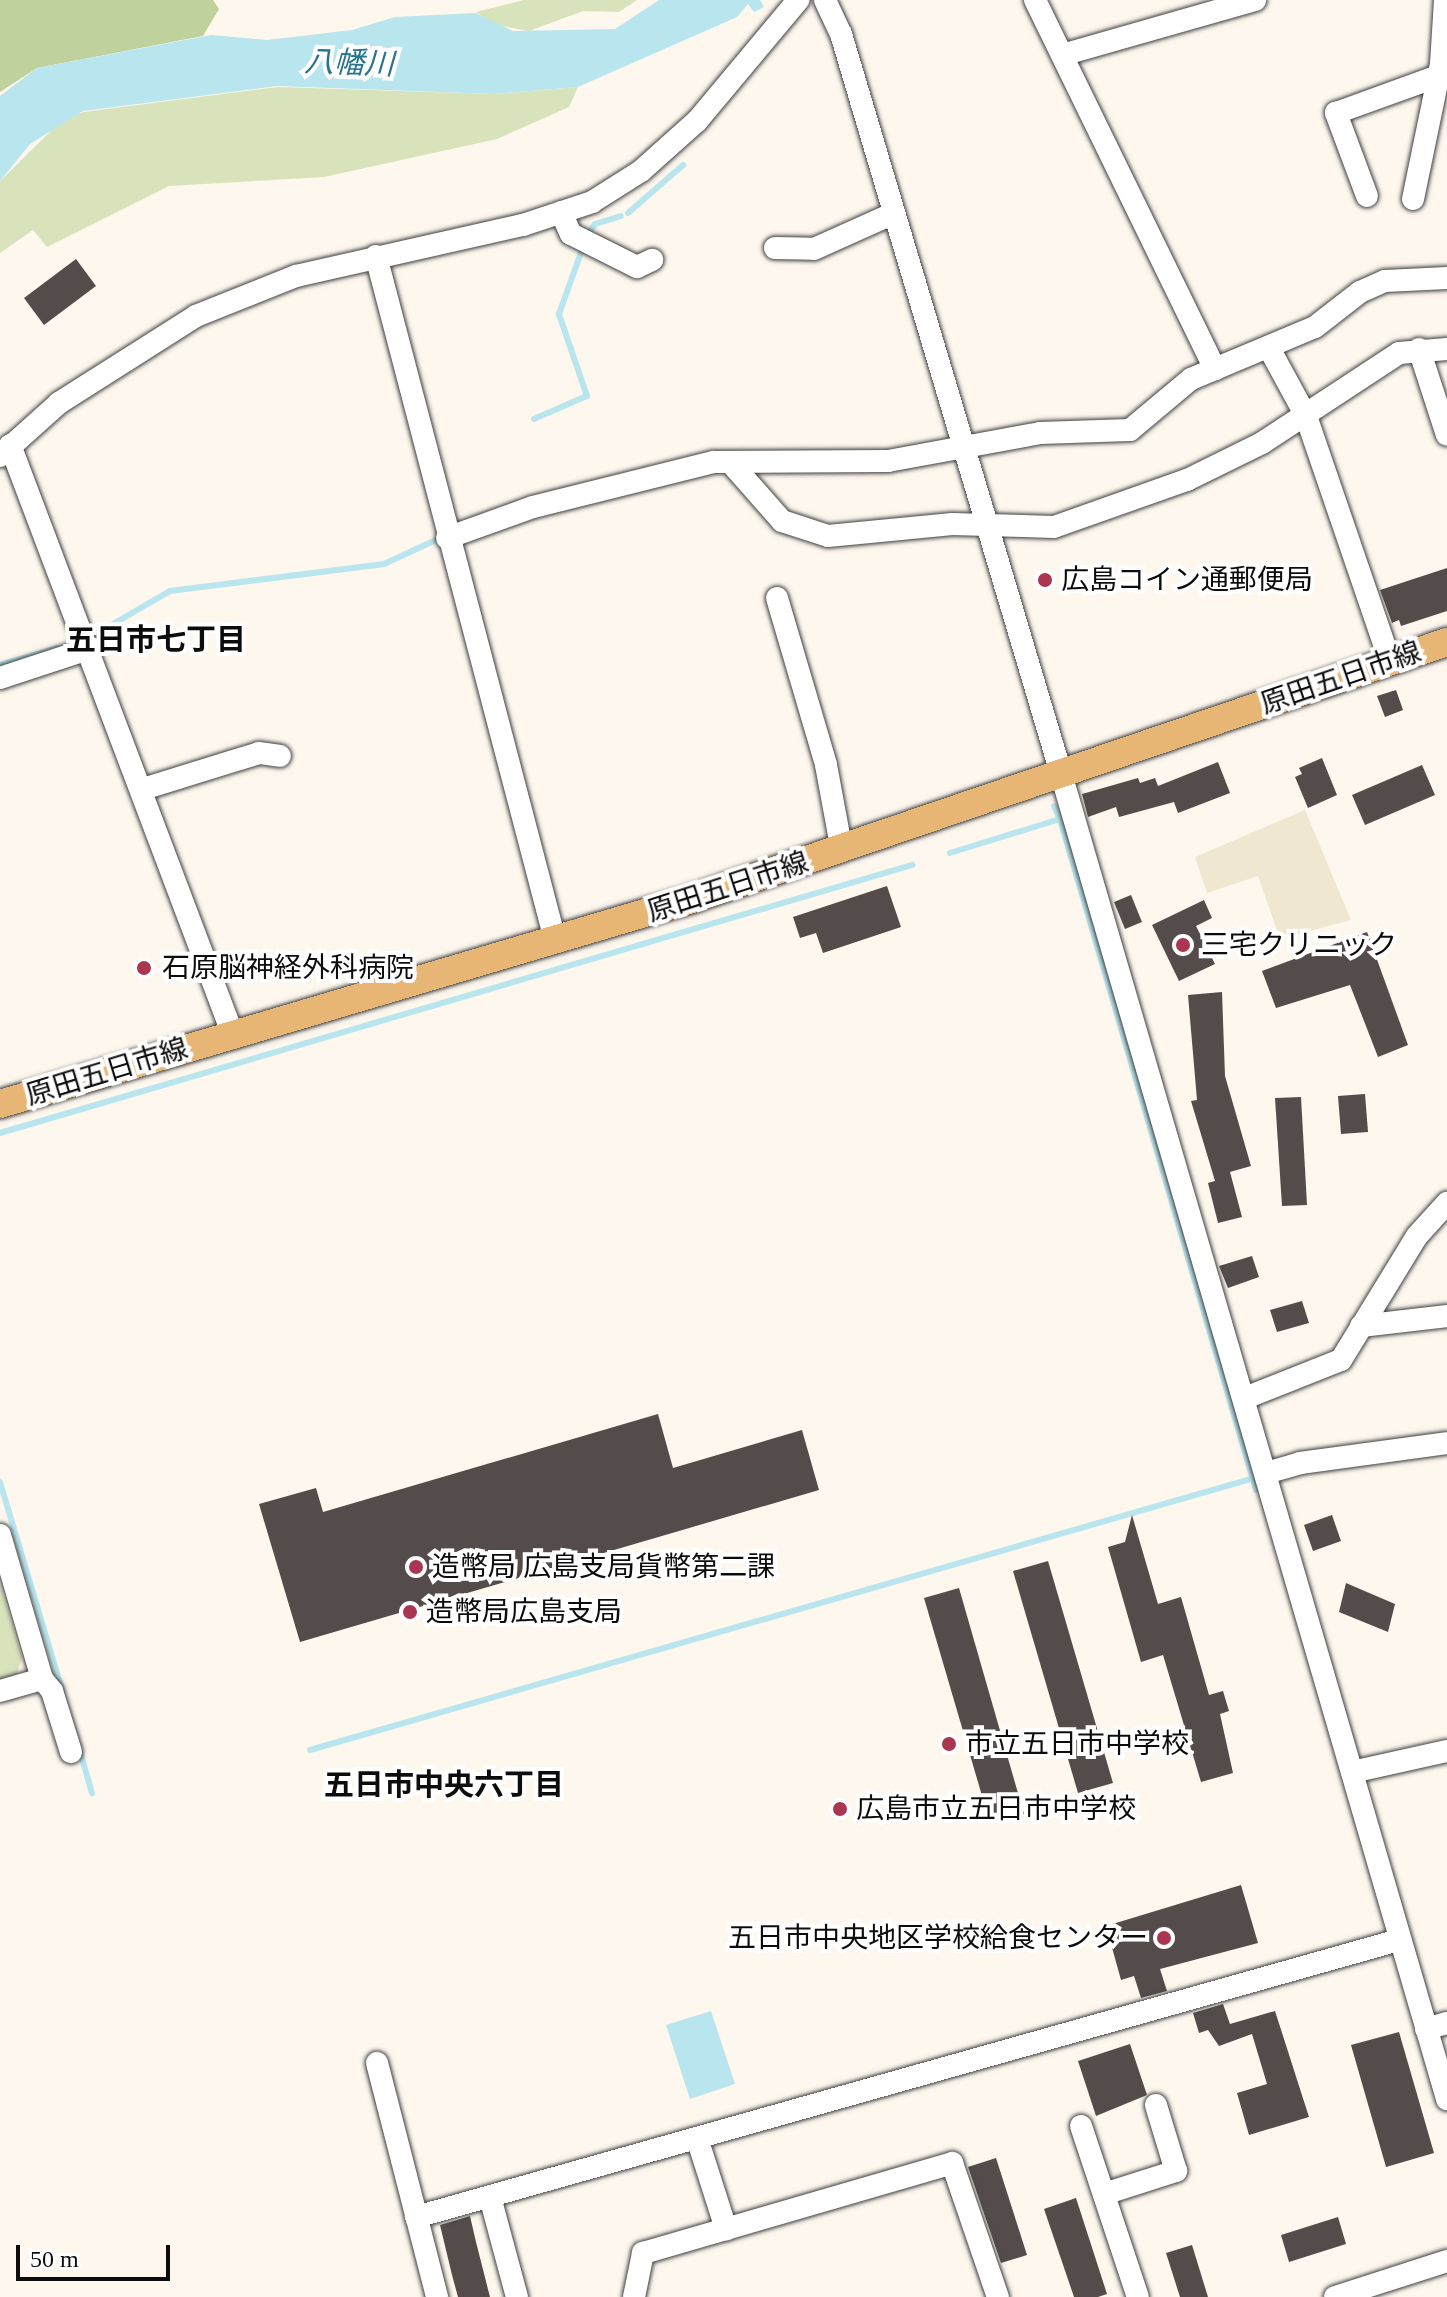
<!DOCTYPE html>
<html>
<head>
<meta charset="utf-8">
<style>
  body { margin:0 }
  #map { position:relative; width:1447px; height:2297px; overflow:hidden; background:#fdf7ee; font-family:"Times New Roman","Noto Sans JP",serif }
  div>[style] { position:absolute }
  .farmland>* { inset:0; background:#f0e7d1 }
  .green>* { inset:0; background:#d8e3bc }
  .forest>* { inset:0; background:#bfd29d }
  .water>* { inset:0; background:#b9e5ee }
  .stream>* { height:6px; margin:-3px; padding:0 3px; transform-origin:3px; border-radius:3px; background:#b9e5ee }
  .building>* { inset:0; background:#544c4a }
  .roads { filter:drop-shadow(0 0 2px #3f3f3f) drop-shadow(0 0 2px #3f3f3f) }
  .minor>* { height:22px; margin:-11px; padding:0 11px; transform-origin:11px; border-radius:11px; background:#fff }
  .major>* { height:28px; margin:-14px; padding:0 14px; transform-origin:14px; border-radius:14px; background:#e7b574 }
  .dots>* { width:22px; height:22px; translate:-50% -50%; box-sizing:border-box; border:4px solid #fff; border-radius:50% }
  span { translate:-50% -50%; white-space:nowrap; text-align:center; line-height:1.15; -webkit-text-stroke:8px #fff; paint-order:stroke }
  .poi-label { font-size:28px; color:#0c0c0c }
  .left { translate:0 -50%; text-align:left }
  .right { translate:-100% -50%; text-align:right }
  .street-label { font-size:28px; color:#0c0c0c }
  .water-label { font-size:30px; color:#26758e; font-style:italic }
  .neighbourhood-label { font-size:30px; color:#0c0c0c; font-weight:700 }
  .scale { position:absolute; left:16px; top:2245px; width:154px; height:36px; box-sizing:border-box; border:4px solid #0c0c0c; border-top:0; padding-left:10px; font-size:24px; line-height:28px; white-space:nowrap; color:#0c0c0c; -webkit-text-stroke:6px #fff; paint-order:stroke }
</style>
</head>
<body>
<div id="map">
  <div class="farmland">
    <i style="clip-path:polygon(1305px 810px,1351px 920px,1280px 939px,1258px 876px,1207px 893px,1195px 857px)"></i>
  </div>
  <div class="green">
    <i style="clip-path:polygon(524px 0,637px 0,619px 12px,583px 11px,529px 31px,496px 25px,476px 12px)"></i>
    <i style="clip-path:polygon(278px 87px,493px 94px,578px 87px,569px 107px,497px 139px,324px 177px,169px 186px,47px 247px,33px 230px,0 253px,0 181px,62px 120px,83px 112px)"></i>
    <i style="clip-path:polygon(0 1584px,22px 1658px,16px 1676px,0 1681px)"></i>
  </div>
  <div class="forest">
    <i style="clip-path:polygon(0 0,213px 0,219px 9px,203px 36px,37px 68px,0 92px)"></i>
  </div>
  <div class="water">
    <i style="clip-path:polygon(659px 0,760px 0,764px 7px,754px 12px,748px 4px,737px 17px,578px 87px,493px 94px,277px 86px,83px 111px,30px 144px,0 181px,0 96px,37px 68px,211px 35px,267px 40px,352px 30px,395px 17px,476px 13px,513px 31px,615px 29px)"></i>
    <i style="clip-path:polygon(711px 2011px,735px 2084px,690px 2099px,666px 2025px)"></i>
  </div>
  <div class="stream">
    <i style="left:628px;top:213px;width:73px;rotate:-41.1deg"></i>
    <i style="left:588px;top:234px;width:12px;rotate:-55deg"></i>
    <i style="left:595px;top:224px;width:27px;rotate:-17deg"></i>
    <i style="left:534px;top:419px;width:58px;rotate:-23.5deg"></i>
    <i style="left:587px;top:396px;width:87px;rotate:-108.9deg"></i>
    <i style="left:559px;top:314px;width:71px;rotate:-70.3deg"></i>
    <i style="left:94px;top:635px;width:88px;rotate:-30.1deg"></i>
    <i style="left:170px;top:591px;width:216px;rotate:-7.2deg"></i>
    <i style="left:384px;top:564px;width:60px;rotate:-24.8deg"></i>
    <i style="left:0;top:665px;width:60px;rotate:-16.3deg"></i>
    <i style="left:1060px;top:819px;width:699px;rotate:73.72deg"></i>
    <i style="left:950px;top:853px;width:115px;rotate:-17.2deg"></i>
    <i style="left:1060px;top:819px;width:14px;rotate:-115deg"></i>
    <i style="left:0;top:1133px;width:951px;rotate:-16.38deg"></i>
    <i style="left:0;top:1482px;width:217px;rotate:73.4deg"></i>
    <i style="left:310px;top:1750px;width:982px;rotate:-16.07deg"></i>
    <i style="left:80px;top:1751px;width:44px;rotate:74.1deg"></i>
  </div>
  <div class="building">
    <i style="clip-path:polygon(76px 259px,96px 286px,44px 325px,24px 298px)"></i>
    <i style="clip-path:polygon(1447px 568px,1447px 611px,1401px 626px,1399px 620px,1392px 623px,1380px 590px)"></i>
    <i style="clip-path:polygon(1396px 690px,1403px 710px,1385px 717px,1377px 696px)"></i>
    <i style="clip-path:polygon(1322px 758px,1337px 795px,1308px 808px,1295px 777px,1302px 774px,1299px 768px)"></i>
    <i style="clip-path:polygon(1218px 762px,1230px 793px,1178px 813px,1174px 802px,1119px 817px,1116px 807px,1088px 817px,1082px 794px,1138px 778px,1140px 783px,1155px 778px,1158px 786px)"></i>
    <i style="clip-path:polygon(1422px 765px,1435px 795px,1365px 825px,1352px 795px)"></i>
    <i style="clip-path:polygon(887px 886px,901px 927px,823px 953px,816px 933px,800px 938px,793px 917px)"></i>
    <i style="clip-path:polygon(1131px 895px,1142px 922px,1125px 929px,1114px 902px)"></i>
    <i style="clip-path:polygon(1204px 900px,1212px 918px,1196px 926px,1215px 964px,1179px 981px,1152px 925px)"></i>
    <i style="clip-path:polygon(1367px 932px,1408px 1045px,1378px 1057px,1350px 985px,1276px 1008px,1262px 971px)"></i>
    <i style="clip-path:polygon(1222px 992px,1225px 1076px,1251px 1166px,1230px 1172px,1242px 1217px,1218px 1223px,1208px 1183px,1215px 1181px,1191px 1101px,1197px 1100px,1188px 995px)"></i>
    <i style="clip-path:polygon(1365px 1094px,1368px 1132px,1341px 1134px,1338px 1096px)"></i>
    <i style="clip-path:polygon(1301px 1097px,1307px 1205px,1282px 1206px,1275px 1098px)"></i>
    <i style="clip-path:polygon(1252px 1256px,1259px 1277px,1228px 1288px,1219px 1266px)"></i>
    <i style="clip-path:polygon(1302px 1301px,1309px 1323px,1277px 1332px,1270px 1310px)"></i>
    <i style="clip-path:polygon(658px 1414px,673px 1468px,802px 1430px,819px 1490px,300px 1642px,259px 1504px,316px 1488px,323px 1512px)"></i>
    <i style="clip-path:polygon(1132px 1515px,1158px 1604px,1181px 1597px,1209px 1695px,1223px 1691px,1229px 1711px,1220px 1714px,1233px 1773px,1201px 1782px,1163px 1655px,1141px 1662px,1108px 1547px,1125px 1542px)"></i>
    <i style="clip-path:polygon(1332px 1515px,1341px 1541px,1313px 1551px,1304px 1525px)"></i>
    <i style="clip-path:polygon(1048px 1561px,1113px 1783px,1078px 1793px,1013px 1571px)"></i>
    <i style="clip-path:polygon(1346px 1583px,1395px 1604px,1388px 1632px,1339px 1612px)"></i>
    <i style="clip-path:polygon(959px 1588px,1024px 1814px,990px 1823px,924px 1598px)"></i>
    <i style="clip-path:polygon(1241px 1885px,1258px 1943px,1160px 1969px,1167px 1991px,1141px 1998px,1134px 1976px,1121px 1980px,1106px 1926px)"></i>
    <i style="clip-path:polygon(1223px 2004px,1230px 2024px,1275px 2011px,1309px 2117px,1249px 2135px,1237px 2093px,1267px 2084px,1252px 2034px,1219px 2046px,1208px 2030px,1199px 2033px,1193px 2013px)"></i>
    <i style="clip-path:polygon(1399px 2032px,1434px 2153px,1386px 2167px,1351px 2045px)"></i>
    <i style="clip-path:polygon(1130px 2044px,1147px 2095px,1096px 2116px,1078px 2061px)"></i>
    <i style="clip-path:polygon(996px 2158px,1027px 2255px,1001px 2263px,968px 2167px)"></i>
    <i style="clip-path:polygon(1076px 2198px,1107px 2294px,1098px 2297px,1074px 2297px,1044px 2209px)"></i>
    <i style="clip-path:polygon(470px 2216px,476px 2242px,490px 2297px,458px 2297px,452px 2275px,440px 2225px)"></i>
    <i style="clip-path:polygon(1338px 2217px,1346px 2244px,1289px 2262px,1281px 2235px)"></i>
    <i style="clip-path:polygon(1192px 2245px,1208px 2297px,1180px 2297px,1166px 2253px)"></i>
  </div>
  <div class="roads">
    <div class="minor">
      <i style="left:825px;top:0;width:38px;rotate:65deg"></i>
      <i style="left:841px;top:34px;width:757px;rotate:73.43deg"></i>
      <i style="left:1057px;top:760px;width:1395px;rotate:73.76deg"></i>
      <i style="left:1035px;top:0;width:411px;rotate:64deg"></i>
      <i style="left:1062px;top:55px;width:201px;rotate:-15.9deg"></i>
      <i style="left:1367px;top:196px;width:89px;rotate:-110.5deg"></i>
      <i style="left:1336px;top:113px;width:109px;rotate:-19.9deg"></i>
      <i style="left:1413px;top:199px;width:138px;rotate:-78.3deg"></i>
      <i style="left:1441px;top:64px;width:64px;rotate:-86.4deg"></i>
      <i style="left:561px;top:212px;width:24px;rotate:66deg"></i>
      <i style="left:571px;top:234px;width:74px;rotate:26.6deg"></i>
      <i style="left:637px;top:267px;width:17px;rotate:-25deg"></i>
      <i style="left:775px;top:248px;width:39px;rotate:1deg"></i>
      <i style="left:814px;top:249px;width:88px;rotate:-24.2deg"></i>
      <i style="left:376px;top:256px;width:707px;rotate:75.33deg"></i>
      <i style="left:1419px;top:349px;width:90px;rotate:72deg"></i>
      <i style="left:1270px;top:350px;width:75px;rotate:61.4deg"></i>
      <i style="left:1306px;top:416px;width:259px;rotate:71.1deg"></i>
      <i style="left:10px;top:445px;width:631px;rotate:69.3deg"></i>
      <i style="left:0;top:456px;width:79px;rotate:-41.9deg"></i>
      <i style="left:59px;top:403px;width:162px;rotate:-32.4deg"></i>
      <i style="left:196px;top:316px;width:108px;rotate:-21.8deg"></i>
      <i style="left:296px;top:276px;width:233px;rotate:-12.7deg"></i>
      <i style="left:523px;top:225px;width:73px;rotate:-18.4deg"></i>
      <i style="left:592px;top:202px;width:58px;rotate:-32.3deg"></i>
      <i style="left:641px;top:171px;width:75px;rotate:-41.8deg"></i>
      <i style="left:697px;top:121px;width:158px;rotate:-50.1deg"></i>
      <i style="left:730px;top:462px;width:79px;rotate:48.6deg"></i>
      <i style="left:782px;top:521px;width:48px;rotate:18.1deg"></i>
      <i style="left:828px;top:536px;width:125px;rotate:-5.5deg"></i>
      <i style="left:952px;top:524px;width:102px;rotate:1.7deg"></i>
      <i style="left:1054px;top:527px;width:141px;rotate:-19.5deg"></i>
      <i style="left:1187px;top:480px;width:84px;rotate:-26.3deg"></i>
      <i style="left:1262px;top:443px;width:164px;rotate:-33.3deg"></i>
      <i style="left:1399px;top:353px;width:48px;rotate:-4.8deg"></i>
      <i style="left:447px;top:538px;width:91px;rotate:-19.8deg"></i>
      <i style="left:533px;top:507px;width:187px;rotate:-14deg"></i>
      <i style="left:714px;top:462px;width:174px;rotate:-0.3deg"></i>
      <i style="left:888px;top:461px;width:155px;rotate:-10.4deg"></i>
      <i style="left:1040px;top:433px;width:90px;rotate:-1.9deg"></i>
      <i style="left:1130px;top:430px;width:80px;rotate:-39.9deg"></i>
      <i style="left:1191px;top:379px;width:134px;rotate:-22.8deg"></i>
      <i style="left:1315px;top:327px;width:57px;rotate:-37.9deg"></i>
      <i style="left:1360px;top:292px;width:27px;rotate:-24deg"></i>
      <i style="left:1385px;top:281px;width:62px;rotate:-2.8deg"></i>
      <i style="left:777px;top:598px;width:174px;rotate:73.6deg"></i>
      <i style="left:826px;top:765px;width:87px;rotate:79.5deg"></i>
      <i style="left:0;top:678px;width:96px;rotate:-18.2deg"></i>
      <i style="left:143px;top:789px;width:121px;rotate:-17.2deg"></i>
      <i style="left:259px;top:753px;width:21px;rotate:8deg"></i>
      <i style="left:1361px;top:1326px;width:87px;rotate:-6.6deg"></i>
      <i style="left:1245px;top:1398px;width:103px;rotate:-21.6deg"></i>
      <i style="left:1341px;top:1360px;width:145px;rotate:-58.5deg"></i>
      <i style="left:1417px;top:1236px;width:45px;rotate:-47.7deg"></i>
      <i style="left:1266px;top:1473px;width:35px;rotate:-16deg"></i>
      <i style="left:1300px;top:1463px;width:148px;rotate:-7.7deg"></i>
      <i style="left:0;top:1535px;width:150px;rotate:73.7deg"></i>
      <i style="left:42px;top:1679px;width:16px;rotate:50deg"></i>
      <i style="left:52px;top:1691px;width:64px;rotate:72.7deg"></i>
      <i style="left:0;top:1691px;width:44px;rotate:-15.9deg"></i>
      <i style="left:1352px;top:1772px;width:97px;rotate:-12.5deg"></i>
      <i style="left:1426px;top:2029px;width:22px;rotate:-16deg"></i>
      <i style="left:377px;top:2063px;width:242px;rotate:75.6deg"></i>
      <i style="left:1081px;top:2126px;width:180px;rotate:71.6deg"></i>
      <i style="left:697px;top:2138px;width:96px;rotate:72.3deg"></i>
      <i style="left:1104px;top:2194px;width:76px;rotate:-17.7deg"></i>
      <i style="left:1176px;top:2171px;width:69px;rotate:-106.9deg"></i>
      <i style="left:490px;top:2197px;width:104px;rotate:74.9deg"></i>
      <i style="left:416px;top:2217px;width:1021px;rotate:-15.74deg"></i>
      <i style="left:634px;top:2297px;width:45px;rotate:-78.4deg"></i>
      <i style="left:643px;top:2253px;width:322px;rotate:-16.2deg"></i>
      <i style="left:952px;top:2163px;width:142px;rotate:71.1deg"></i>
      <i style="left:1335px;top:2297px;width:118px;rotate:-17.8deg"></i>
    </div>
    <div class="major">
      <i style="left:0;top:1104px;width:722px;rotate:-16.5deg"></i>
      <i style="left:692px;top:899px;width:798px;rotate:-18.8deg"></i>
    </div>
  </div>
  <div class="dots">
    <i style="left:1045px;top:580px;background:#ab3652"></i>
    <i style="left:1183px;top:945px;background:#ab3652"></i>
    <i style="left:144px;top:968px;background:#ab3652"></i>
    <i style="left:416px;top:1567px;background:#ab3652"></i>
    <i style="left:410px;top:1612px;background:#ab3652"></i>
    <i style="left:949px;top:1744px;background:#ab3652"></i>
    <i style="left:840px;top:1809px;background:#ab3652"></i>
    <i style="left:1164px;top:1938px;background:#ab3652"></i>
  </div>
  <div class="poi-label">
    <span class="left" style="left:1061px;top:580px">広島コイン通郵便局</span>
    <span class="left" style="left:1201px;top:945px">三宅クリニック</span>
    <span class="left" style="left:162px;top:968px">石原脳神経外科病院</span>
    <span class="left" style="left:432px;top:1567px">造幣局 広島支局貨幣第二課</span>
    <span class="left" style="left:426px;top:1612px">造幣局広島支局</span>
    <span class="left" style="left:965px;top:1744px">市立五日市中学校</span>
    <span class="left" style="left:856px;top:1809px">広島市立五日市中学校</span>
    <span class="right" style="left:1148px;top:1938px">五日市中央地区学校給食センター</span>
  </div>
  <div class="street-label">
    <span style="left:1341px;top:678px;rotate:-19deg">原田五日市線</span>
    <span style="left:728px;top:887px;rotate:-18deg">原田五日市線</span>
    <span style="left:107px;top:1072px;rotate:-17deg">原田五日市線</span>
  </div>
  <div class="water-label">
    <span style="left:349px;top:63px;rotate:2deg">八幡川</span>
  </div>
  <div class="neighbourhood-label">
    <span style="left:156px;top:640px">五日市七丁目</span>
    <span style="left:444px;top:1785px">五日市中央六丁目</span>
  </div>
  <div class="scale">50 m</div>
</div>
</body>
</html>
